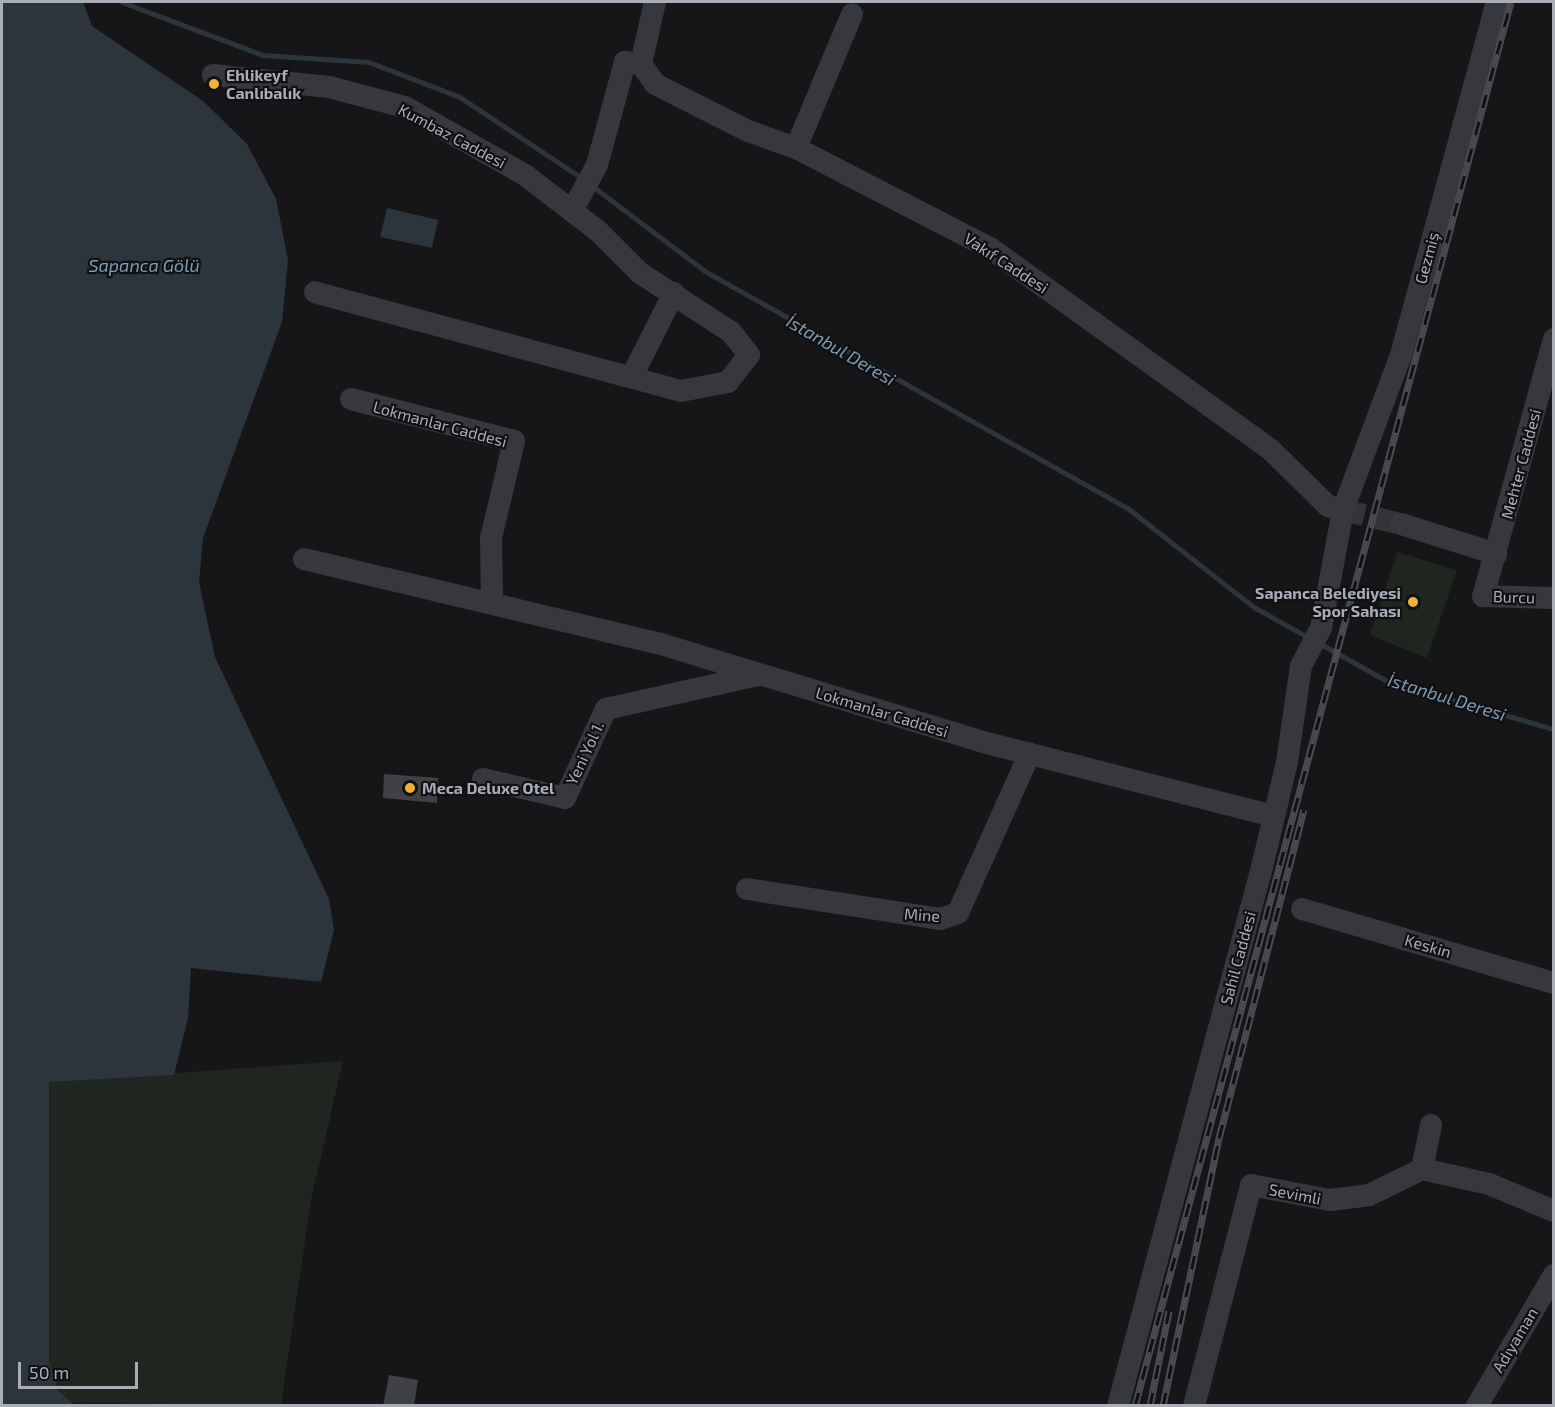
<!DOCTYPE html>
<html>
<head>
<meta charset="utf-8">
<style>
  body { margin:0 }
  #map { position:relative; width:1555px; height:1407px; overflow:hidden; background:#161618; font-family:"Exo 2",sans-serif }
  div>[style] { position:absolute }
  .green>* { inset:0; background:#1e261f }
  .water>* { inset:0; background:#2c353c }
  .stream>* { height:4.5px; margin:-2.25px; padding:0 2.25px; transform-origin:2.25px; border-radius:2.25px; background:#2c353c }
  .building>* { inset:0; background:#404145 }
  .minor-tunnel>* { height:22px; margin-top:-11px; transform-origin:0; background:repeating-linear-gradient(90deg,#333438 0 22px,transparent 0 33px) }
  .minor>* { height:22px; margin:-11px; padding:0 11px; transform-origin:11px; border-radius:11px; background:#37383d }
  .rail>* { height:7px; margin-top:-3.5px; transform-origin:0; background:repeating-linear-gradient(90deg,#111113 0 14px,#4a4c52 0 28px); box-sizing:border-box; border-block:2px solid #4a4c52 }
  .dots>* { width:16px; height:16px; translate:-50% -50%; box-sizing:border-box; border:3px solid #111113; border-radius:50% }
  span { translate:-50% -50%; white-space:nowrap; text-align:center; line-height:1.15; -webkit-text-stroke:4.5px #111113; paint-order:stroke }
  .poi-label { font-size:16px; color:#a8adb8; font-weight:700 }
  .left { translate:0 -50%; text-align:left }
  .right { translate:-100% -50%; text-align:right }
  .street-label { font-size:16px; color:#a8adb8 }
  .water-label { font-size:18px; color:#7f9bb3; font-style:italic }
  .frame { position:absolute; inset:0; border:3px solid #a8adb8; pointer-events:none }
  .scale { position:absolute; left:18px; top:1362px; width:120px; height:27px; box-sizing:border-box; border:3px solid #a8adb8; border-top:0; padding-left:8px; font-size:18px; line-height:21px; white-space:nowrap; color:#a8adb8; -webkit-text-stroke:4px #111113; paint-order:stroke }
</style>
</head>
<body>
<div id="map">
  <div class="green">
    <i style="clip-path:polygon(1397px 552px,1457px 570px,1427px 658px,1370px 635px)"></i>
    <i style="clip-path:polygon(343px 1061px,311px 1200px,281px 1405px,69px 1403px,53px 1381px,49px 1362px,49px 1082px)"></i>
  </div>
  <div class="water">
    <i style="clip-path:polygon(2px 2px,83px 2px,92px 26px,203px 101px,247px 144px,276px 199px,288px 260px,282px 322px,203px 538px,199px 582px,215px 657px,329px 899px,334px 930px,321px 982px,191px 968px,188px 1018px,174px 1075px,49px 1082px,49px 1362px,58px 1390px,74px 1405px,2px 1405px)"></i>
    <i style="clip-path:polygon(387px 208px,438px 220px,432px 248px,380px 237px)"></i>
  </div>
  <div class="stream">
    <i style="left:122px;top:2px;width:151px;rotate:20.6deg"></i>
    <i style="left:263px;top:55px;width:106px;rotate:3.8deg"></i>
    <i style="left:369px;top:62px;width:97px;rotate:21deg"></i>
    <i style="left:460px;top:97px;width:146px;rotate:33.6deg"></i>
    <i style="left:594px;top:187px;width:139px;rotate:37.1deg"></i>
    <i style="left:705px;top:271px;width:486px;rotate:29.3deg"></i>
    <i style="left:1129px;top:509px;width:159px;rotate:38.1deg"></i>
    <i style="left:1254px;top:607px;width:62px;rotate:29.1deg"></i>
    <i style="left:1321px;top:644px;width:78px;rotate:29.2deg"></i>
    <i style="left:1389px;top:682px;width:172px;rotate:15.9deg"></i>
  </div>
  <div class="building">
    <i style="clip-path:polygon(384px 774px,438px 778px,437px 803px,383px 798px)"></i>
    <i style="clip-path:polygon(389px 1375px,418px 1380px,414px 1406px,383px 1406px)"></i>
  </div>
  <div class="minor-tunnel">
    <i style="left:1343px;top:510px;width:60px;rotate:13.6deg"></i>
  </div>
  <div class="minor">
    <i style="left:655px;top:2px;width:64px;rotate:102.7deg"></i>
    <i style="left:641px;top:64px;width:24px;rotate:55deg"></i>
    <i style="left:655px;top:84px;width:104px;rotate:26.8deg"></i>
    <i style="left:748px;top:131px;width:51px;rotate:19.5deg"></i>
    <i style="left:796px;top:148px;width:218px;rotate:27.3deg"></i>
    <i style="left:990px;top:248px;width:346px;rotate:35.7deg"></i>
    <i style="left:1271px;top:450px;width:80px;rotate:44.5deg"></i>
    <i style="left:1328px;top:506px;width:16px;rotate:15deg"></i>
    <i style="left:213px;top:75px;width:117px;rotate:5.9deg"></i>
    <i style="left:329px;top:87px;width:79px;rotate:14.7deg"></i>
    <i style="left:405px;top:107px;width:138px;rotate:29.5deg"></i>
    <i style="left:525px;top:175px;width:92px;rotate:37.5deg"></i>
    <i style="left:598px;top:231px;width:59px;rotate:45deg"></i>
    <i style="left:640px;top:273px;width:108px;rotate:33deg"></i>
    <i style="left:731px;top:332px;width:29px;rotate:52deg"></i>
    <i style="left:749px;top:355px;width:34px;rotate:128deg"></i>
    <i style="left:728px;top:382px;width:48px;rotate:169.2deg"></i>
    <i style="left:681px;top:391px;width:379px;rotate:-164.9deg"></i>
    <i style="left:796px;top:148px;width:145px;rotate:-67.3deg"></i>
    <i style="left:572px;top:211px;width:52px;rotate:-61.5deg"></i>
    <i style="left:597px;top:165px;width:107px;rotate:-74.8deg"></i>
    <i style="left:625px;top:62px;width:16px;rotate:7deg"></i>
    <i style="left:1554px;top:339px;width:267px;rotate:105.4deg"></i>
    <i style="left:1483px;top:596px;width:71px;rotate:1.6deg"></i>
    <i style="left:632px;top:376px;width:93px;rotate:-63.2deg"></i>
    <i style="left:351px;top:399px;width:168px;rotate:14.4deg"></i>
    <i style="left:514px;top:441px;width:100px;rotate:103.3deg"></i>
    <i style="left:491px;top:538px;width:64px;rotate:89.1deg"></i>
    <i style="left:1401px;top:524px;width:100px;rotate:17.5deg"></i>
    <i style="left:304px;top:559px;width:370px;rotate:13.4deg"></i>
    <i style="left:664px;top:645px;width:333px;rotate:16.9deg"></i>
    <i style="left:983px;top:742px;width:300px;rotate:14.3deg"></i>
    <i style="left:483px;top:779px;width:84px;rotate:13deg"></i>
    <i style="left:565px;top:798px;width:98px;rotate:-65.3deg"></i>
    <i style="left:606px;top:709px;width:156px;rotate:-12.6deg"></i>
    <i style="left:747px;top:889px;width:195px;rotate:8.8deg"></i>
    <i style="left:940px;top:919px;width:19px;rotate:-18deg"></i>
    <i style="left:958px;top:913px;width:175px;rotate:-65.8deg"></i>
    <i style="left:1302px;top:909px;width:263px;rotate:16.4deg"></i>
    <i style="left:1422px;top:1169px;width:45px;rotate:-78.4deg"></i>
    <i style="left:1118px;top:1406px;width:558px;rotate:-75.04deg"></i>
    <i style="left:1262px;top:867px;width:108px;rotate:-76.6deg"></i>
    <i style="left:1287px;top:762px;width:97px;rotate:-81.7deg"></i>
    <i style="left:1301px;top:666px;width:43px;rotate:-62.2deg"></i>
    <i style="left:1321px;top:628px;width:120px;rotate:-79.4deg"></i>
    <i style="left:1343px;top:510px;width:165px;rotate:-69.5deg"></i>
    <i style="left:1401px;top:355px;width:366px;rotate:-74.8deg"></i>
    <i style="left:1194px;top:1406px;width:228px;rotate:-75.5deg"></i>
    <i style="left:1251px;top:1185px;width:80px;rotate:10.8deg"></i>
    <i style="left:1330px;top:1200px;width:39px;rotate:-7deg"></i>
    <i style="left:1369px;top:1195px;width:59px;rotate:-26.1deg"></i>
    <i style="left:1422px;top:1169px;width:69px;rotate:12.6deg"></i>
    <i style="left:1489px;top:1184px;width:70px;rotate:22.6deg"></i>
    <i style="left:1477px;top:1406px;width:152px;rotate:-59.6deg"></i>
  </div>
  <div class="rail">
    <i style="left:1135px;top:1406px;width:1453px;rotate:-75.01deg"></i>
    <i style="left:1150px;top:1406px;width:97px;rotate:-78.7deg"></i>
    <i style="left:1163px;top:1406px;width:274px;rotate:-78.2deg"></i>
    <i style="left:1219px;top:1138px;width:339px;rotate:-75.5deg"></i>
  </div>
  <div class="dots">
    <i style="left:214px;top:84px;background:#f2b134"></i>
    <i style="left:1413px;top:602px;background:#f2b134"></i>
    <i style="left:410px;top:788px;background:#f2b134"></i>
  </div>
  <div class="poi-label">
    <span class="left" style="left:226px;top:84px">Ehlikeyf<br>Canlıbalık</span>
    <span class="right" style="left:1401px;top:602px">Sapanca Belediyesi<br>Spor Sahası</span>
    <span class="left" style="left:422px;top:788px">Meca Deluxe Otel</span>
  </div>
  <div class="street-label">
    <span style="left:452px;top:136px;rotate:28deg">Kumbaz Caddesi</span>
    <span style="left:1427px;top:258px;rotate:-75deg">Gezmiş</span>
    <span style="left:1006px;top:263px;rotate:33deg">Vakıf Caddesi</span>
    <span style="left:440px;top:424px;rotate:15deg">Lokmanlar Caddesi</span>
    <span style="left:1521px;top:464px;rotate:-75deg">Mehter Caddesi</span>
    <span style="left:1514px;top:597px;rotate:2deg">Burcu</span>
    <span style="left:882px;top:712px;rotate:17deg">Lokmanlar Caddesi</span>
    <span style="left:585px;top:753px;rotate:-65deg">Yeni Yol 1.</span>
    <span style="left:922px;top:915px;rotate:4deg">Mine</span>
    <span style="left:1428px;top:946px;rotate:16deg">Keskin</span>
    <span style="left:1238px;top:958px;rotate:-75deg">Sahil Caddesi</span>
    <span style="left:1295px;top:1194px;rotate:11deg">Sevimli</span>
    <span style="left:1515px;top:1340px;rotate:-59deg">Adıyaman</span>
  </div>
  <div class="water-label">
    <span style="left:144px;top:265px">Sapanca Gölü</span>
    <span style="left:841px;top:350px;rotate:30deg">İstanbul Deresi</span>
    <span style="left:1447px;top:697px;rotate:17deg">İstanbul Deresi</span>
  </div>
  <div class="frame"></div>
  <div class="scale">50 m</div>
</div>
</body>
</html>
